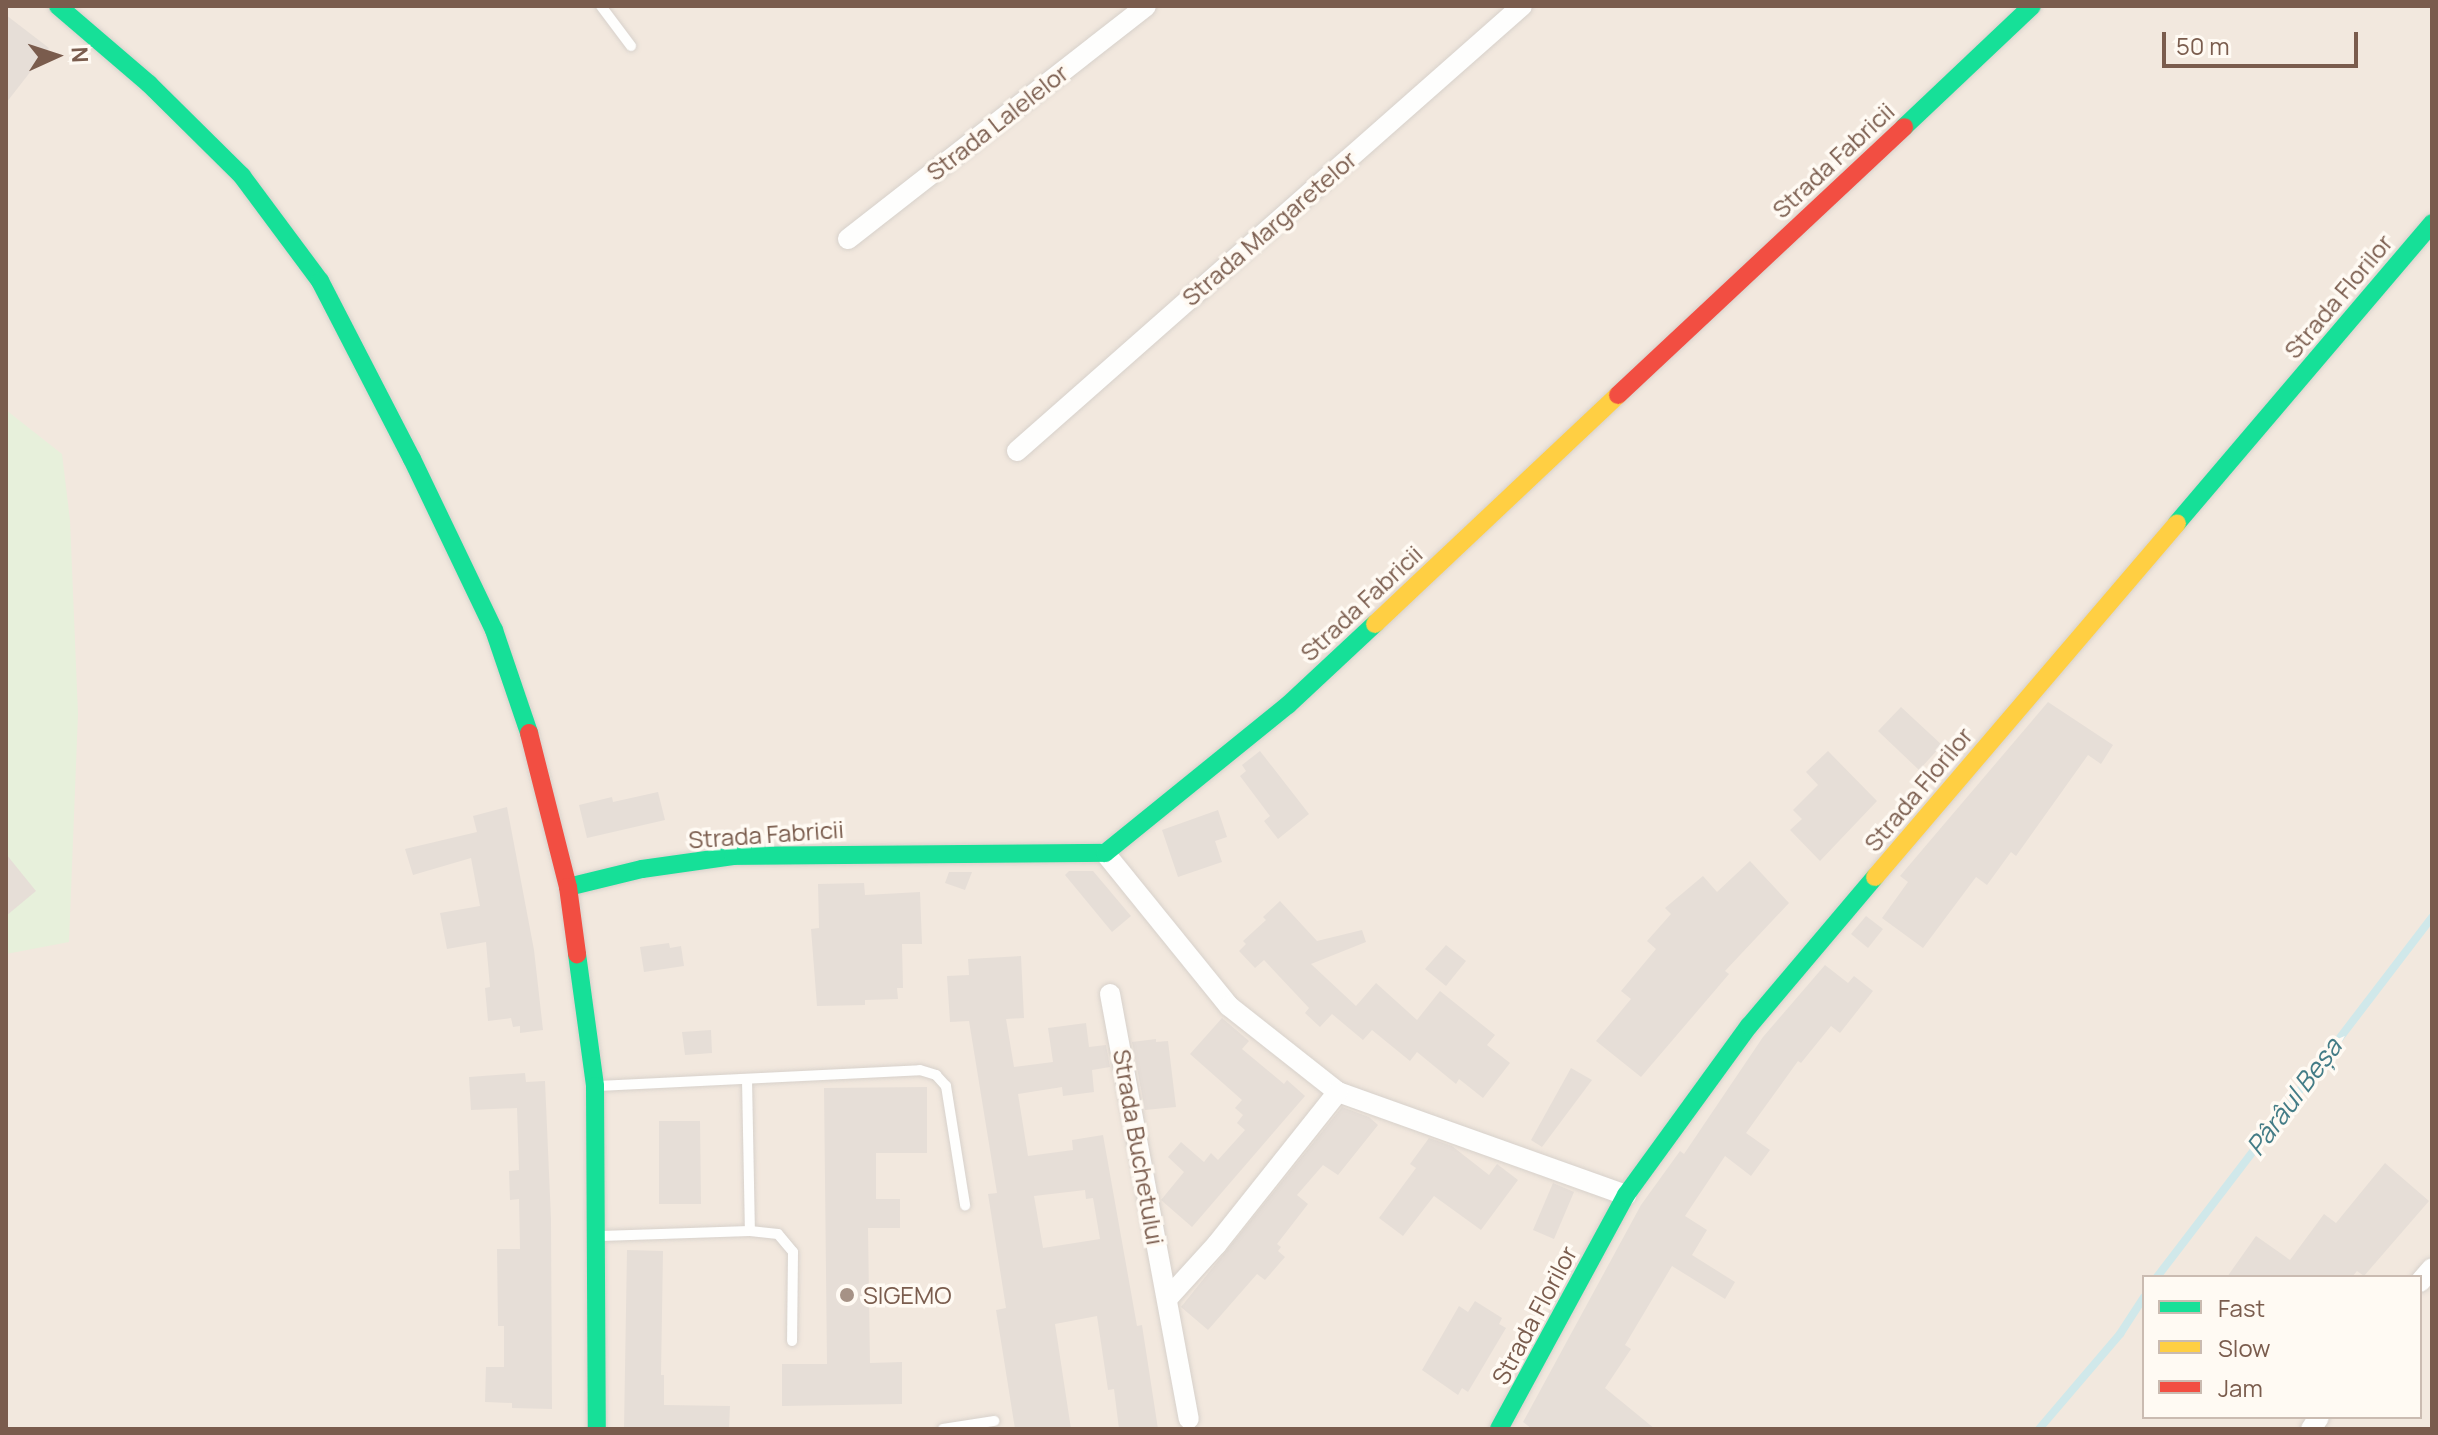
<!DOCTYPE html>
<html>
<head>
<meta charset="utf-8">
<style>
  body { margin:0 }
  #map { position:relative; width:2438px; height:1435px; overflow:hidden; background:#f9f5f0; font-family:Manrope,sans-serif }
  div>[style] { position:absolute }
  .residential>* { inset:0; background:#f2e8de }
  .green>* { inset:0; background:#e7f0db }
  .stream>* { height:8px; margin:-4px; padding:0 4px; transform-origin:4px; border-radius:4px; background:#d0e8ea }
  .building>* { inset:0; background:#e6ded7 }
  .roads { filter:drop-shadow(0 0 2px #d7d1cb) drop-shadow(0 0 2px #d7d1cb) }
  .lane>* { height:10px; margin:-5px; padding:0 5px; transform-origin:5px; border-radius:5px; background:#fefefd }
  .street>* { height:20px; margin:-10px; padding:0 10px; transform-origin:10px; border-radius:10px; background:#fefefd }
  .fast>* { height:18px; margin:-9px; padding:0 9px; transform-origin:9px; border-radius:9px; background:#16e098 }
  .slow>* { height:18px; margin:-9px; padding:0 9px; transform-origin:9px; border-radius:9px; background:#ffcf43 }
  .jam>* { height:18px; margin:-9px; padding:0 9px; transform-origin:9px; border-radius:9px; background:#f24e42 }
  .dots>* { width:22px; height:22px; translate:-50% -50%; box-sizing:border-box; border:4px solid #fffaf3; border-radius:50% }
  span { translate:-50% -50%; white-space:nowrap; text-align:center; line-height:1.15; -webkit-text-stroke:7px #fffaf3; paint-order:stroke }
  .street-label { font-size:24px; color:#7a5c4d }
  .poi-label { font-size:24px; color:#7a5c4d }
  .left { translate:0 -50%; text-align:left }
  .water-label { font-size:26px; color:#437c86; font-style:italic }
  .frame { position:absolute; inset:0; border:8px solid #7a5c4d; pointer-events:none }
  .legend { position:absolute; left:2142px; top:1275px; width:280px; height:144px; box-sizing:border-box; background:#fffaf3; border:2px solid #cabbb1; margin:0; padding:10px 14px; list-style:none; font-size:24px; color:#7a5c4d }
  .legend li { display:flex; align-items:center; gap:16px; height:40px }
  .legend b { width:40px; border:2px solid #cabbb1 }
  .north { position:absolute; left:16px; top:16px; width:80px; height:80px; -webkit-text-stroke:6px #fffaf3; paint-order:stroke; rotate:87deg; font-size:22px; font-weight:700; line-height:32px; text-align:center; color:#7a5c4d }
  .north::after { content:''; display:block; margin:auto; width:28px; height:36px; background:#7a5c4d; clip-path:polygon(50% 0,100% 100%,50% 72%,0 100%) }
  .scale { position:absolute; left:2162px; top:32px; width:196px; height:36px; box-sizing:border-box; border:4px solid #7a5c4d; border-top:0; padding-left:10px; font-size:24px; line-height:28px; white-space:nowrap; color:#7a5c4d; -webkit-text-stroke:6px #fffaf3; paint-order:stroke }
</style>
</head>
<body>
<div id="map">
  <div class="residential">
    <i style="clip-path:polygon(evenodd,6px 6px,2432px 6px,2432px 1429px,6px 1429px,6px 6px,2144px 1277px,2420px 1277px,2420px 1417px,2144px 1417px,2144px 1277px)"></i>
  </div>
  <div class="green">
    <i style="clip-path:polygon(6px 410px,62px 454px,70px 520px,78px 714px,69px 942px,6px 954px)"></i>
  </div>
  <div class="stream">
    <i style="left:2157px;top:1277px;width:453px;rotate:-52.6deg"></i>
    <i style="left:2039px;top:1429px;width:125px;rotate:-49.5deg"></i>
    <i style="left:2120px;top:1334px;width:44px;rotate:-57deg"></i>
  </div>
  <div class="building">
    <i style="clip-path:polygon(6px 15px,49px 48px,6px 103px)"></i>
    <i style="clip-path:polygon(2048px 702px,2113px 745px,2101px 764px,2088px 755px,2016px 856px,2011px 852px,1987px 885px,1976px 877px,1923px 948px,1882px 918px,1908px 882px,1900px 876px)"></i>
    <i style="clip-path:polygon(1901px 707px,1942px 745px,1919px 770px,1878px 731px)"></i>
    <i style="clip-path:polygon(1260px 751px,1309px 814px,1278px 839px,1264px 821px,1270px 816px,1240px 776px,1246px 771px,1242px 765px)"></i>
    <i style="clip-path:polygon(1828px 751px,1877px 801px,1820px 861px,1790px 830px,1802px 819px,1793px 810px,1818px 785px,1806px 772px)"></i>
    <i style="clip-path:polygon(658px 792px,665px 820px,587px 838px,579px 805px,612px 797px,613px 802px)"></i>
    <i style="clip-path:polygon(507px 807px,534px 950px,543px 1030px,520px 1033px,520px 1026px,513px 1027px,511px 1018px,488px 1021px,485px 988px,490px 987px,486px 942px,447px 949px,440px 913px,480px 906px,471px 858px,413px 875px,405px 849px,477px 832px,473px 816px)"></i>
    <i style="clip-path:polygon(1218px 810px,1227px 837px,1215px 841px,1222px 862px,1178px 877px,1162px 830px)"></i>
    <i style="clip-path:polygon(6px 854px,36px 891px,6px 916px)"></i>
    <i style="clip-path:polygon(1750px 861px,1789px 903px,1725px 971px,1729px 974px,1641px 1077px,1596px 1041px,1631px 999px,1621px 991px,1656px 949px,1647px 941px,1671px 914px,1665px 908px,1703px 876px,1717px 892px)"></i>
    <i style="clip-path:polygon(1069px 871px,1093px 871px,1131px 916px,1112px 932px,1065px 875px)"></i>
    <i style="clip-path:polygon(949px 872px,972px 872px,965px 890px,945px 883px)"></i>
    <i style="clip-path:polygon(864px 883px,865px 895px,920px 892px,922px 944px,902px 944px,903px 988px,897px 988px,898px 999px,865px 1000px,865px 1005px,817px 1006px,811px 929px,819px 928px,818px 884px)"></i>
    <i style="clip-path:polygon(1280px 901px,1317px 941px,1362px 930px,1366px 942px,1311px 964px,1356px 1006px,1376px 983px,1417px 1020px,1440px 991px,1495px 1035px,1487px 1045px,1510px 1063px,1483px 1098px,1459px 1079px,1456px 1084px,1417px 1052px,1410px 1061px,1372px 1030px,1363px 1040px,1332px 1014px,1320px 1027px,1305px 1013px,1309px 1008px,1264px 960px,1255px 968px,1239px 951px,1246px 944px,1243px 941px,1266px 920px,1263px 917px)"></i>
    <i style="clip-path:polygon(1866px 916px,1883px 929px,1868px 948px,1851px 934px)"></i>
    <i style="clip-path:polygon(669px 943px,670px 948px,681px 946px,684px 966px,644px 972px,640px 947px)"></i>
    <i style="clip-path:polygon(1446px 945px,1466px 961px,1446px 986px,1425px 969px)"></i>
    <i style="clip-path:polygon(evenodd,1021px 956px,1024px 1018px,1006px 1019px,1014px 1067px,1053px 1062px,1048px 1028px,1086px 1023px,1089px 1047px,1106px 1045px,1110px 1067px,1092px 1070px,1094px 1092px,1063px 1096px,1062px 1087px,1018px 1094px,1028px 1156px,1073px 1150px,1072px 1140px,1103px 1135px,1137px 1326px,1142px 1325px,1158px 1429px,1119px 1429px,1114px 1389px,1108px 1390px,1097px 1316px,1055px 1324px,1071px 1429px,1015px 1429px,996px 1310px,1006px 1308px,988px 1194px,997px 1193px,969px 1021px,950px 1022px,947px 976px,969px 975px,968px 959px,1021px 956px,1085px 1190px,1086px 1199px,1093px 1198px,1100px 1239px,1043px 1248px,1034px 1196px,1085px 1190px)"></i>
    <i style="clip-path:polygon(1825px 965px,1848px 983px,1854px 976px,1873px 991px,1840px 1033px,1831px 1026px,1801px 1063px,1798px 1061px,1746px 1133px,1770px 1150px,1751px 1176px,1725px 1156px,1685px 1216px,1707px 1230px,1692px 1255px,1735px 1282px,1725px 1299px,1672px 1266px,1625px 1345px,1631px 1349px,1605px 1388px,1655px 1429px,1532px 1429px,1523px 1422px,1641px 1205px,1680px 1151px,1684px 1154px,1763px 1037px)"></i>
    <i style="clip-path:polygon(1222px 1018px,1249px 1041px,1242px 1049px,1284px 1084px,1287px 1080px,1305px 1096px,1192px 1227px,1161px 1200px,1184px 1172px,1168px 1157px,1181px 1142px,1204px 1162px,1211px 1153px,1218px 1160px,1245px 1130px,1237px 1123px,1243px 1115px,1235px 1108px,1242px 1100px,1190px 1054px)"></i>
    <i style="clip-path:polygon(711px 1030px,712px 1053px,685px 1055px,682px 1032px)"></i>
    <i style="clip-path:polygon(1156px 1039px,1156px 1042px,1168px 1041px,1176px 1107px,1145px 1110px,1132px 1042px)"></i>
    <i style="clip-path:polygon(1571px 1068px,1592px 1080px,1542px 1147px,1531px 1140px)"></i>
    <i style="clip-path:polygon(525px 1073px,526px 1082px,545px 1081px,551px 1219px,552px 1409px,512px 1408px,512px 1403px,485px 1402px,486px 1367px,504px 1367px,504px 1326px,498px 1326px,497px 1249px,520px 1249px,519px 1199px,510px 1200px,509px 1171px,519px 1170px,517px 1108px,471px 1110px,469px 1077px)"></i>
    <i style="clip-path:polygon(927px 1087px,927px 1153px,876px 1153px,876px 1199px,900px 1199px,900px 1228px,868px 1228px,870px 1363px,902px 1362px,902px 1404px,782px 1406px,782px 1364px,827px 1364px,824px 1088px)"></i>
    <i style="clip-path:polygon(1342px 1107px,1369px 1117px,1378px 1125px,1338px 1175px,1323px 1165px,1297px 1195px,1308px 1204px,1277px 1244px,1281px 1247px,1278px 1251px,1285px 1257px,1265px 1280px,1257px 1274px,1208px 1330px,1181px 1307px)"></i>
    <i style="clip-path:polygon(659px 1121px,700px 1121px,701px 1204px,659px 1204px)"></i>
    <i style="clip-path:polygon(1429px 1138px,1452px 1146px,1489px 1175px,1497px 1164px,1518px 1180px,1481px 1230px,1434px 1196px,1403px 1236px,1379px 1218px,1416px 1168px,1410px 1164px)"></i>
    <i style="clip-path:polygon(2385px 1163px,2429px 1201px,2364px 1276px,2357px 1271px,2352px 1277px,2227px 1277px,2256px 1236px,2290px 1260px,2324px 1214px,2336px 1223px)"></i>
    <i style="clip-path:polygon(1553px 1183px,1574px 1192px,1554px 1239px,1533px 1230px)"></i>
    <i style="clip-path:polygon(627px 1250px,663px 1251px,661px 1375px,664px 1375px,664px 1405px,730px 1406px,729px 1429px,624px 1429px)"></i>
    <i style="clip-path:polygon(1475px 1301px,1502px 1318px,1499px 1324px,1506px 1328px,1468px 1392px,1462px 1388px,1458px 1395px,1422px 1370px,1459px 1306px,1468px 1312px)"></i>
  </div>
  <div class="roads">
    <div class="lane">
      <i style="left:601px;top:6px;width:50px;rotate:53.1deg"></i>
      <i style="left:747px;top:1079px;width:152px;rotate:88.9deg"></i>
      <i style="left:598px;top:1086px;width:322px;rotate:-2.8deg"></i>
      <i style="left:920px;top:1070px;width:17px;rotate:17deg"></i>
      <i style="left:936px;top:1075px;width:15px;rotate:48deg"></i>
      <i style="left:946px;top:1086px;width:121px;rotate:80.9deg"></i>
      <i style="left:601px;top:1236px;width:149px;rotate:-1.9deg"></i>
      <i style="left:750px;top:1231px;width:28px;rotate:6deg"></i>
      <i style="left:778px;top:1234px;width:23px;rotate:50deg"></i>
      <i style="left:793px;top:1252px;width:89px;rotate:90.6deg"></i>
      <i style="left:943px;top:1429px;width:52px;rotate:-8.9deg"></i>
    </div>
    <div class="street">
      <i style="left:848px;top:239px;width:378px;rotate:-38deg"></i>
      <i style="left:1017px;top:451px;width:673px;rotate:-41.39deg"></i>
      <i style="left:1105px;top:853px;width:197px;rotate:51deg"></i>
      <i style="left:1229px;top:1006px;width:139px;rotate:38.3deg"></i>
      <i style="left:1338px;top:1092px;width:306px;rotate:19.7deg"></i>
      <i style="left:1110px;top:994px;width:432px;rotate:79.5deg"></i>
      <i style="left:2420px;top:1282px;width:18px;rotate:-49deg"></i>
      <i style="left:1167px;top:1299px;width:74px;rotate:-47.7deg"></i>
      <i style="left:1217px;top:1244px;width:194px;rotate:-51.5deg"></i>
      <i style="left:2311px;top:1429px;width:14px;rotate:-56deg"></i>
    </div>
    <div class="fast">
      <i style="left:58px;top:6px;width:120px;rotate:40.6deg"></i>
      <i style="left:149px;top:84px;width:131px;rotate:44.7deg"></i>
      <i style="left:242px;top:176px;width:131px;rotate:53.4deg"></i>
      <i style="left:320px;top:281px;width:200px;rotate:62.7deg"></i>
      <i style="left:412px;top:459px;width:190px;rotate:64.4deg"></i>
      <i style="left:494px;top:630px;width:109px;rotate:71.2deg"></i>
      <i style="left:1904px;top:127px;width:176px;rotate:-43.4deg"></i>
      <i style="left:2177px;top:523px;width:394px;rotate:-49.6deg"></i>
      <i style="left:568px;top:887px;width:76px;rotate:-13.7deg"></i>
      <i style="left:642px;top:869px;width:92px;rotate:-8.1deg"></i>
      <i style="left:733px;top:856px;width:372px;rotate:-0.5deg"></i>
      <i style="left:1105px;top:853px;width:235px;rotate:-39deg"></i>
      <i style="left:1288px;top:705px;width:119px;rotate:-43deg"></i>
      <i style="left:577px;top:954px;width:133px;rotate:82.2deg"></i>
      <i style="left:595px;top:1086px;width:343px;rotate:89.7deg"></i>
      <i style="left:1499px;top:1429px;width:266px;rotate:-61.5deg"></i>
      <i style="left:1626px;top:1195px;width:209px;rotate:-54deg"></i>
      <i style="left:1749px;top:1026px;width:195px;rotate:-49.8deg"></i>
    </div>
    <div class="slow">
      <i style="left:1375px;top:624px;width:334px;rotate:-43.3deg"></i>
      <i style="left:1875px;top:877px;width:465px;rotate:-49.5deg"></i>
    </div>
    <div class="jam">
      <i style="left:1618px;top:395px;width:392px;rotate:-43.1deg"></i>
      <i style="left:529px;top:733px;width:159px;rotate:75.8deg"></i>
      <i style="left:568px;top:887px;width:68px;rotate:82.3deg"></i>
    </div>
  </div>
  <div class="dots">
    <i style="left:847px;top:1295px;background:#a69286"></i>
  </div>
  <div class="street-label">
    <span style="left:997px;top:122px;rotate:-38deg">Strada Lalelelor</span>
    <span style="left:1833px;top:160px;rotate:-43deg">Strada Fabricii</span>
    <span style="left:1269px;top:228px;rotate:-41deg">Strada Margaretelor</span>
    <span style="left:2338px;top:296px;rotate:-50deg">Strada Florilor</span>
    <span style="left:1361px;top:603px;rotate:-43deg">Strada Fabricii</span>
    <span style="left:1918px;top:789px;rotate:-50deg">Strada Florilor</span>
    <span style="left:766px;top:834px;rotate:-4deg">Strada Fabricii</span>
    <span style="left:1139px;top:1147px;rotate:80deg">Strada Buchetului</span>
    <span style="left:1534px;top:1315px;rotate:-62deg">Strada Florilor</span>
  </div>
  <div class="poi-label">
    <span class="left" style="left:863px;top:1295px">SIGEMO</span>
  </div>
  <div class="water-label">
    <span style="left:2294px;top:1097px;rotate:-53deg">Pârâul Beșa</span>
  </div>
  <div class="frame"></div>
  <ul class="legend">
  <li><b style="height:10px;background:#16e098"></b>Fast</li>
  <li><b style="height:10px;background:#ffcf43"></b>Slow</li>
  <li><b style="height:10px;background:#f24e42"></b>Jam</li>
  </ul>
  <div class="north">N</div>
  <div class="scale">50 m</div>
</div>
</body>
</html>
